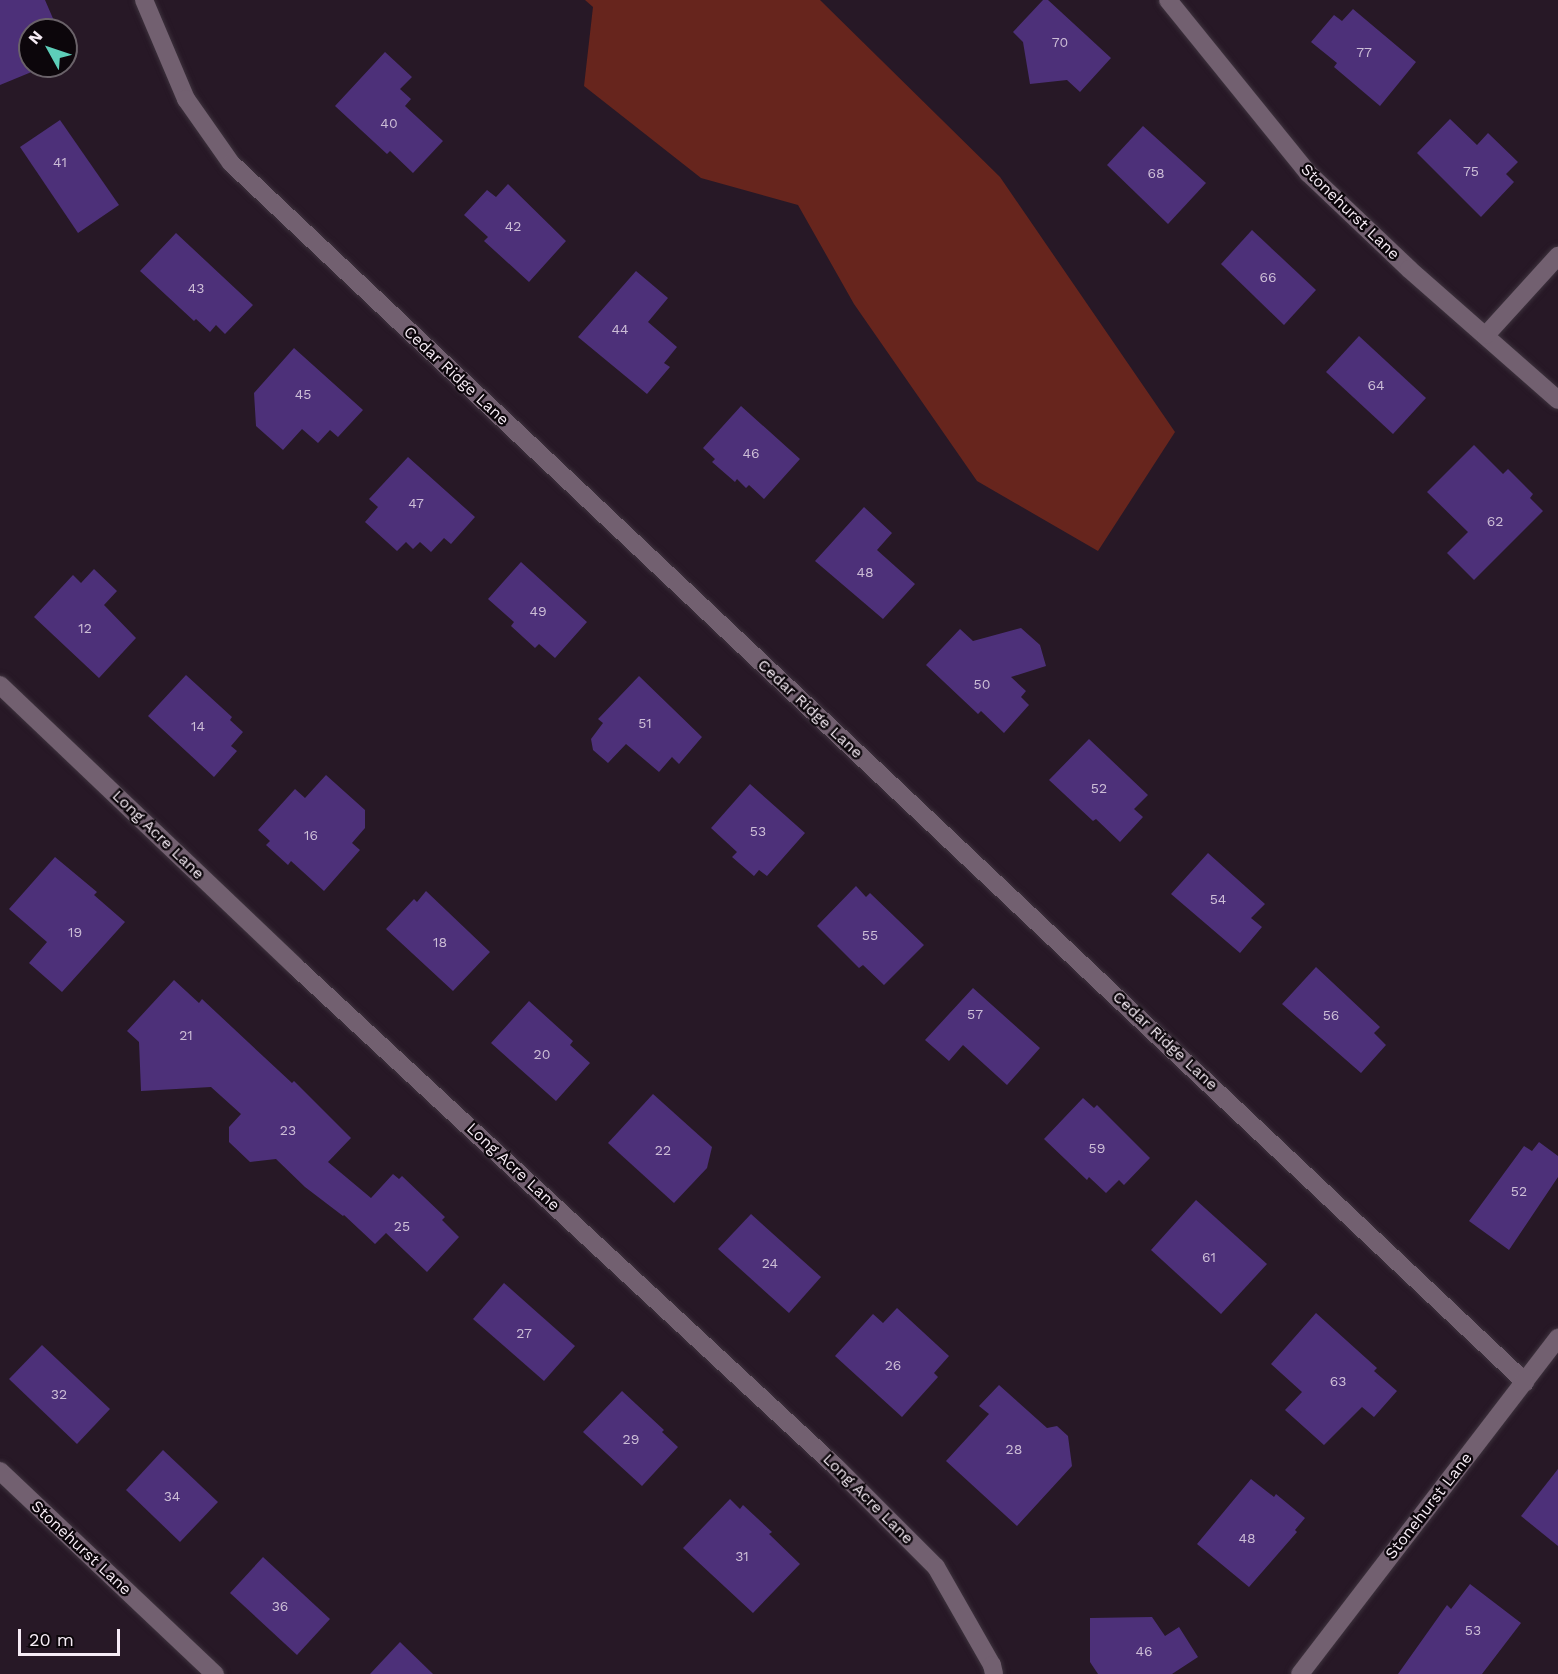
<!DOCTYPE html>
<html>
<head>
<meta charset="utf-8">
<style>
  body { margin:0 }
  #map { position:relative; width:1558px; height:1674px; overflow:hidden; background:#271826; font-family:"Work Sans",sans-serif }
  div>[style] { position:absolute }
  .green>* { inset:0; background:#67251d }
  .building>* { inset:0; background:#4d3079 }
  .roads { filter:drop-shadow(0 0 2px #3d323d) drop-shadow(0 0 2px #3d323d) }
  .minor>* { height:18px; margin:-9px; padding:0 9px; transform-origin:9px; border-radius:9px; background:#726070 }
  span { translate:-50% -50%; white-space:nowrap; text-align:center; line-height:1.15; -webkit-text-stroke:4.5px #0c060b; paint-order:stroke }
  .number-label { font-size:14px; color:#ccbdd6 }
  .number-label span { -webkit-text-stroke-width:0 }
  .street-label { font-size:16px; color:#f6ecf5 }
  .north { position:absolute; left:18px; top:18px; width:60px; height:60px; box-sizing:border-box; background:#0c060b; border:2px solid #6a6269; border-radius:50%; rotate:310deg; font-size:16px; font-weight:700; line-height:24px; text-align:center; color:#f6ecf5 }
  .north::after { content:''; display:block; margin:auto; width:21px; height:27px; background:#5dceb9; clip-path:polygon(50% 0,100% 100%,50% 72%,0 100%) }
  .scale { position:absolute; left:18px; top:1629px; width:102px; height:27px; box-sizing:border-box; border:3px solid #f6ecf5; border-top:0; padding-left:8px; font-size:18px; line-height:21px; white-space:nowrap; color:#f6ecf5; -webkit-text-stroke:4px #0c060b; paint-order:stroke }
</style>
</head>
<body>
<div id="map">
  <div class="green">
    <i style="clip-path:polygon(585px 0,820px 0,1000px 177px,1175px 432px,1098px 551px,977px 481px,854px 304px,798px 205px,701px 178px,584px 86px,593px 7px)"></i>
  </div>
  <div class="building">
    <i style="clip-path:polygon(0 0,45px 0,58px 30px,30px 30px,30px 66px,46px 66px,0 85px)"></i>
    <i style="clip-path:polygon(1043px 0,1048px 0,1111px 58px,1080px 92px,1067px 80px,1030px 84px,1023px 42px,1013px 32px)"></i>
    <i style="clip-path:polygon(1353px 9px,1416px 62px,1380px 106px,1334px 67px,1337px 63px,1311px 42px,1334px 15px,1342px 21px)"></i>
    <i style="clip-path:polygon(385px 52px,412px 77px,400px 89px,411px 99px,405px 106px,443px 141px,413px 173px,390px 151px,387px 154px,335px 106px)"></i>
    <i style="clip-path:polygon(1450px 119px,1477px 145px,1488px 133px,1518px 162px,1506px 174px,1514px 182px,1481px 217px,1417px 153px)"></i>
    <i style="clip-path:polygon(60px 120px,119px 205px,78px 233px,20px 147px)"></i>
    <i style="clip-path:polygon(1143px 126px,1206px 183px,1168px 224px,1107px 165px)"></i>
    <i style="clip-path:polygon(508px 184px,566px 241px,529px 282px,484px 241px,488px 237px,464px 215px,487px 190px,496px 197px)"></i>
    <i style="clip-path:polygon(1252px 230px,1316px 290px,1284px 325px,1221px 264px)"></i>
    <i style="clip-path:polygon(176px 233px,253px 305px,225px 334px,216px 325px,210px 332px,196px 319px,194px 321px,140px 271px)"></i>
    <i style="clip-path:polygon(636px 271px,668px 298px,648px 322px,677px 347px,664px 363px,670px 367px,647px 394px,578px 337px)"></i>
    <i style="clip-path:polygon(1359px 336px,1426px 398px,1393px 434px,1326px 372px)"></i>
    <i style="clip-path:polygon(294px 348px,363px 410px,338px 437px,330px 430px,318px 443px,302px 429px,283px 450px,256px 426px,254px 393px)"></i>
    <i style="clip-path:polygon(741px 406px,800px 459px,764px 499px,749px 485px,746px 488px,737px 479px,735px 482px,712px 462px,715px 459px,703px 448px)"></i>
    <i style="clip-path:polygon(1474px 445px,1503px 474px,1508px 469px,1533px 494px,1530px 498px,1543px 511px,1474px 580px,1447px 553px,1468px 532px,1427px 492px)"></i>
    <i style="clip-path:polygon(408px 457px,475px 517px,451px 544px,444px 538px,431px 552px,420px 542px,413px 549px,406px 542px,397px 551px,365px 522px,378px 507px,369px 499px)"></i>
    <i style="clip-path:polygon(864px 507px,892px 533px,877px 550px,915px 584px,883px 619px,815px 561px)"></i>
    <i style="clip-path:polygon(521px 562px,587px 622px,555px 658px,539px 644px,535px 648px,511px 626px,514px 622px,488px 599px)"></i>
    <i style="clip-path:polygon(94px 569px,117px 591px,104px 605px,136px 638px,99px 678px,34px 617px,73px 575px,81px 583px)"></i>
    <i style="clip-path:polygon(1021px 628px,1040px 645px,1046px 666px,1011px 677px,1026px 691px,1021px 697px,1029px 705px,1004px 733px,981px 711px,978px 714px,926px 665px,960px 629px,973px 641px)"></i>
    <i style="clip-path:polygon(186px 675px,232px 717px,230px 720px,243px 732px,231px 746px,237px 751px,214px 777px,148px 716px)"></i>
    <i style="clip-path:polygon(639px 676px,702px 737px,679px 764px,672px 757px,659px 772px,626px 744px,608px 763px,593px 750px,591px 739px,603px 723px,598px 719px)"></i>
    <i style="clip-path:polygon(1089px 739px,1148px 795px,1134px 809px,1143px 817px,1120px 842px,1096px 819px,1093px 821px,1049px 780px)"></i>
    <i style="clip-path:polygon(326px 775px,365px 810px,365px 828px,352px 843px,360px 850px,324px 891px,291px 861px,288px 865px,266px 845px,270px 841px,258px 830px,295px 789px,305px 798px)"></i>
    <i style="clip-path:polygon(750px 784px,805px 833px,767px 876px,759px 870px,754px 876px,732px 857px,737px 852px,711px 828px)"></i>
    <i style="clip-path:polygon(1208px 853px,1265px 904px,1251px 918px,1262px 927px,1240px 953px,1171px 894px)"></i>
    <i style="clip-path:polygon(55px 857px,97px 892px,94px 895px,125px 922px,62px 992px,29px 963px,47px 942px,9px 909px)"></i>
    <i style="clip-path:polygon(856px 886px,866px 897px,870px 893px,924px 945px,884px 985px,863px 965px,859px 968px,817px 926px)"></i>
    <i style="clip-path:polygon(426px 891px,490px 952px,453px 991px,386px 929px,414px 899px,417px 902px)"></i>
    <i style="clip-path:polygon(1316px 967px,1380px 1027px,1374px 1033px,1386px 1045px,1361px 1073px,1282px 1004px)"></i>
    <i style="clip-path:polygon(174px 980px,199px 1003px,202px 999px,264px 1057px,292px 1083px,294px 1081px,351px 1138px,328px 1162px,371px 1198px,393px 1174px,399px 1179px,402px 1176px,445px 1217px,442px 1220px,459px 1237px,427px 1272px,386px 1233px,375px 1244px,344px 1215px,343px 1216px,305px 1187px,276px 1159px,250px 1162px,229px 1142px,229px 1127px,241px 1114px,211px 1087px,141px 1091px,139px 1042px,127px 1031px)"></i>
    <i style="clip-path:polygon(973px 988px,1040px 1048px,1007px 1085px,963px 1045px,949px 1061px,925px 1040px)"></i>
    <i style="clip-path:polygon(529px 1001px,573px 1041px,570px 1045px,590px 1063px,556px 1101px,491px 1043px)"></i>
    <i style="clip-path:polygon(653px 1094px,712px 1147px,707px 1168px,674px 1203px,608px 1143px)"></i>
    <i style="clip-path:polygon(1083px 1098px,1094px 1108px,1097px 1105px,1150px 1158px,1124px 1185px,1119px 1180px,1106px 1193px,1089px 1177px,1087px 1180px,1044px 1139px)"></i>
    <i style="clip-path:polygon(1539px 1142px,1558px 1156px,1558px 1177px,1509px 1250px,1469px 1221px,1524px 1146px,1532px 1151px)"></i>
    <i style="clip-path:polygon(1196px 1200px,1267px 1264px,1221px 1314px,1151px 1250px)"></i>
    <i style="clip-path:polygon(751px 1214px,821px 1277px,789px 1313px,718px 1249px)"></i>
    <i style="clip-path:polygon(504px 1283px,575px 1346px,544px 1381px,473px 1319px)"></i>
    <i style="clip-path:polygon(897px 1308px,949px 1356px,934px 1373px,938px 1377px,902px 1417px,835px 1356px,873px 1314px,883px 1323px)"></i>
    <i style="clip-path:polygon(1316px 1313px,1377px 1368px,1374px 1371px,1397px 1391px,1374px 1417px,1362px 1407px,1324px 1445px,1285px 1410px,1302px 1392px,1271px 1364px)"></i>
    <i style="clip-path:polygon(42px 1345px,110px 1409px,77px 1444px,9px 1379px)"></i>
    <i style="clip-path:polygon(999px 1385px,1047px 1428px,1057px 1426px,1068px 1436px,1072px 1466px,1017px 1526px,946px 1461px,989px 1414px,979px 1406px)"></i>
    <i style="clip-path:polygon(622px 1391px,664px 1430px,662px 1432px,678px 1447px,642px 1486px,583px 1432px)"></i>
    <i style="clip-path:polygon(163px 1450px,218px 1502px,180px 1542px,126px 1490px)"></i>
    <i style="clip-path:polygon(1558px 1469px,1558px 1546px,1521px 1516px)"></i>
    <i style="clip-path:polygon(1251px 1479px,1274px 1497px,1276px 1494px,1305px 1518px,1295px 1530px,1297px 1532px,1249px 1587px,1197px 1544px)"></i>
    <i style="clip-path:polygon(730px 1499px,740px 1509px,743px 1505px,772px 1532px,769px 1534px,800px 1564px,753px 1613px,683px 1548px)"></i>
    <i style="clip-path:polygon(263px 1557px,330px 1619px,297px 1655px,230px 1593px)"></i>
    <i style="clip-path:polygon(1470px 1584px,1521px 1623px,1482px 1674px,1398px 1674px,1447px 1605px,1451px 1609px)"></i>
    <i style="clip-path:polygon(1152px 1617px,1165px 1636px,1179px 1627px,1198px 1657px,1172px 1674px,1098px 1674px,1090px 1662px,1090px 1618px)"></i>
    <i style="clip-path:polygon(400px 1642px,433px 1674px,370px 1674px)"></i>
  </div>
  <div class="roads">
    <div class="minor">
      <i style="left:144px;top:0;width:108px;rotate:67deg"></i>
      <i style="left:186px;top:99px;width:78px;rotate:54.9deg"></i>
      <i style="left:231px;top:163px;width:1778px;rotate:43.29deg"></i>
      <i style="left:1168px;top:0;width:223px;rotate:51deg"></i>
      <i style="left:1308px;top:173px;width:139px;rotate:43.5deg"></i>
      <i style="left:1409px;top:269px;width:198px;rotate:41.3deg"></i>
      <i style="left:1486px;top:335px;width:107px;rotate:-47.7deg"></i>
      <i style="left:0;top:685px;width:407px;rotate:43.6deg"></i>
      <i style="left:295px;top:966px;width:737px;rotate:42.8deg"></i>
      <i style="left:836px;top:1467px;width:141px;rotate:45deg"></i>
      <i style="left:936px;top:1567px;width:113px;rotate:60.3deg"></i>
      <i style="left:992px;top:1665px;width:9px;rotate:77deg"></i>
      <i style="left:0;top:1471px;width:296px;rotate:43.4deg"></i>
      <i style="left:1300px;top:1674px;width:424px;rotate:-52.5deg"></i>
    </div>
  </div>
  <div class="number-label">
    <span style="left:1060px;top:42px">70</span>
    <span style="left:1364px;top:52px">77</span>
    <span style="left:389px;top:123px">40</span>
    <span style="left:60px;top:162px">41</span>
    <span style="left:1471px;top:171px">75</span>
    <span style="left:1156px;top:173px">68</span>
    <span style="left:513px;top:226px">42</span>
    <span style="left:1268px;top:277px">66</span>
    <span style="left:196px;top:288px">43</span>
    <span style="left:620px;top:329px">44</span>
    <span style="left:1376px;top:385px">64</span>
    <span style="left:303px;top:394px">45</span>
    <span style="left:751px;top:453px">46</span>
    <span style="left:416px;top:503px">47</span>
    <span style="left:1495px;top:521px">62</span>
    <span style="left:865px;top:572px">48</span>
    <span style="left:538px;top:611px">49</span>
    <span style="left:85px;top:628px">12</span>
    <span style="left:982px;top:684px">50</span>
    <span style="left:645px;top:723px">51</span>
    <span style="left:198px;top:726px">14</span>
    <span style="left:1099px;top:788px">52</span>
    <span style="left:758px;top:831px">53</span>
    <span style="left:311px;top:835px">16</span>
    <span style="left:1218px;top:899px">54</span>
    <span style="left:75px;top:932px">19</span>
    <span style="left:870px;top:935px">55</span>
    <span style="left:440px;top:942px">18</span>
    <span style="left:975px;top:1014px">57</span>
    <span style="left:1331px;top:1015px">56</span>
    <span style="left:186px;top:1035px">21</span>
    <span style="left:542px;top:1054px">20</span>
    <span style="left:288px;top:1130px">23</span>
    <span style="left:1097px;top:1148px">59</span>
    <span style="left:663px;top:1150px">22</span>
    <span style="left:1519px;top:1191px">52</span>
    <span style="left:402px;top:1226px">25</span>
    <span style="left:1209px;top:1257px">61</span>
    <span style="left:770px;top:1263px">24</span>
    <span style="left:524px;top:1333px">27</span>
    <span style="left:893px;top:1365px">26</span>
    <span style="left:1338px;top:1381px">63</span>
    <span style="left:59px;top:1394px">32</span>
    <span style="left:631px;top:1439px">29</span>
    <span style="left:1014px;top:1449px">28</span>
    <span style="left:172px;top:1496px">34</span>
    <span style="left:1247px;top:1538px">48</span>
    <span style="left:742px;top:1556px">31</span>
    <span style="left:280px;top:1606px">36</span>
    <span style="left:1473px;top:1630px">53</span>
    <span style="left:1144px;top:1651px">46</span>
  </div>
  <div class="street-label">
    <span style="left:1350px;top:212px;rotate:44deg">Stonehurst Lane</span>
    <span style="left:456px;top:376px;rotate:43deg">Cedar Ridge Lane</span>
    <span style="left:810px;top:709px;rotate:43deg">Cedar Ridge Lane</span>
    <span style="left:158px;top:835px;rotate:44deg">Long Acre Lane</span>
    <span style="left:1165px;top:1041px;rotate:43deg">Cedar Ridge Lane</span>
    <span style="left:513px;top:1167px;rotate:43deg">Long Acre Lane</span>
    <span style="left:868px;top:1499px;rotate:45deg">Long Acre Lane</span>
    <span style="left:1429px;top:1506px;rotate:-52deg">Stonehurst Lane</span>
    <span style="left:81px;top:1548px;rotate:43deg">Stonehurst Lane</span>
  </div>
  <div class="north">N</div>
  <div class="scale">20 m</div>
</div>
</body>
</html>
